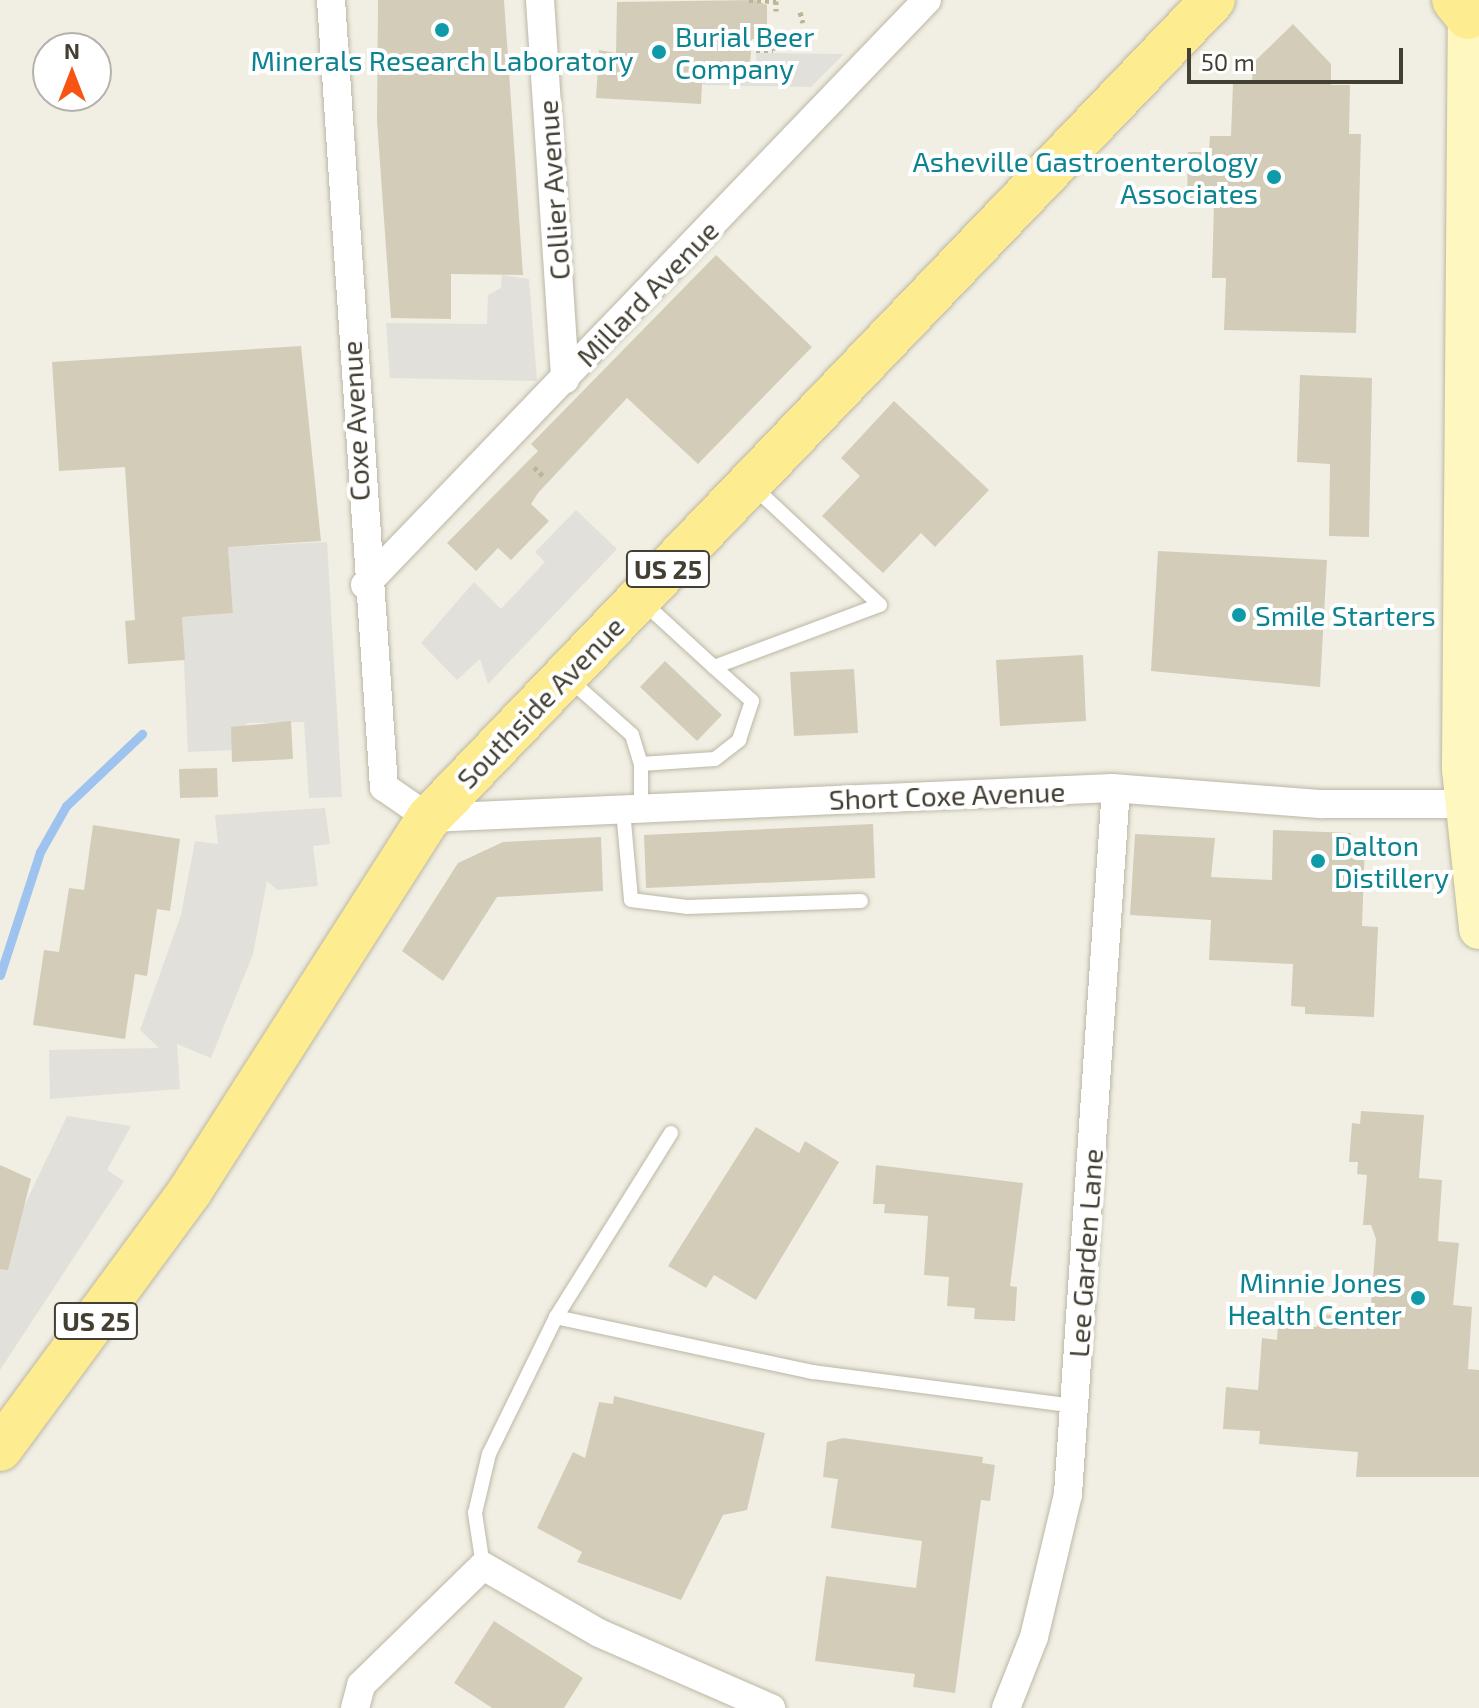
<!DOCTYPE html>
<html>
<head>
<meta charset="utf-8">
<style>
  body { margin:0 }
  #map { position:relative; width:1479px; height:1708px; overflow:hidden; background:#f1efe3; font-family:"Exo 2",sans-serif }
  div>[style] { position:absolute }
  .parking>* { inset:0; background:#e1e0db }
  .stream>* { height:9px; margin:-4.5px; padding:0 4.5px; transform-origin:4.5px; border-radius:4.5px; background:#9ec3ef }
  .building>* { inset:0; background:#d3ccb8 }
  .path>* { height:5px; margin-top:-2.5px; transform-origin:0; background:repeating-linear-gradient(90deg,#beb597 0 4px,transparent 0 8px) }
  .roads { filter:drop-shadow(0 0 2px #bcb7a6) drop-shadow(0 0 2px #bcb7a6) }
  .service>* { height:14px; margin:-7px; padding:0 7px; transform-origin:7px; border-radius:7px; background:#fff }
  .minor>* { height:28px; margin:-14px; padding:0 14px; transform-origin:14px; border-radius:14px; background:#fff }
  .secondary>* { height:40px; margin:-20px; padding:0 20px; transform-origin:20px; border-radius:20px; background:#fef7c0 }
  .primary>* { height:44px; margin:-22px; padding:0 22px; transform-origin:22px; border-radius:22px; background:#fdec90 }
  .dots>* { width:22px; height:22px; translate:-50% -50%; box-sizing:border-box; border:4px solid #fff; border-radius:50% }
  span { translate:-50% -50%; white-space:nowrap; text-align:center; line-height:1.15; -webkit-text-stroke:8px #fff; paint-order:stroke }
  .shield-label span { padding:2px 6px; background:#fff; border:2px solid; border-radius:6px; -webkit-text-stroke-width:0 }
  .shield-label { font-size:26px; color:#433f33; font-weight:700 }
  .culture-label { font-size:28px; color:#0d838f }
  .left { translate:0 -50%; text-align:left }
  .right { translate:-100% -50%; text-align:right }
  .street-label { font-size:28px; color:#433f33 }
  .north { position:absolute; left:32px; top:32px; width:80px; height:80px; box-sizing:border-box; background:#fff; border:2px solid #b4b2ad; border-radius:50%; rotate:0deg; font-size:22px; font-weight:700; line-height:32px; text-align:center; color:#433f33 }
  .north::after { content:''; display:block; margin:auto; width:28px; height:36px; background:#f75313; clip-path:polygon(50% 0,100% 100%,50% 72%,0 100%) }
  .scale { position:absolute; left:1187px; top:48px; width:216px; height:36px; box-sizing:border-box; border:4px solid #433f33; border-top:0; padding-left:10px; font-size:24px; line-height:28px; white-space:nowrap; color:#433f33; -webkit-text-stroke:6px #fff; paint-order:stroke }
</style>
</head>
<body>
<div id="map">
  <div class="parking">
    <i style="clip-path:polygon(756px 53px,844px 54px,811px 87px,702px 85px,701px 69px,756px 70px)"></i>
    <i style="clip-path:polygon(502px 275px,529px 279px,537px 381px,390px 378px,386px 323px,487px 324px,488px 295px,501px 288px)"></i>
    <i style="clip-path:polygon(576px 510px,617px 549px,488px 684px,480px 659px,457px 680px,421px 643px,474px 582px,501px 609px,545px 562px,535px 552px)"></i>
    <i style="clip-path:polygon(327px 542px,342px 797px,309px 798px,304px 722px,247px 723px,232px 750px,188px 752px,182px 617px,233px 613px,228px 547px)"></i>
    <i style="clip-path:polygon(325px 808px,330px 844px,313px 846px,318px 886px,277px 890px,267px 881px,253px 954px,211px 1058px,177px 1044px,180px 1089px,50px 1099px,49px 1050px,159px 1048px,140px 1030px,181px 915px,195px 841px,218px 844px,215px 815px)"></i>
    <i style="clip-path:polygon(67px 1116px,131px 1126px,107px 1170px,124px 1181px,0 1370px,0 1257px)"></i>
  </div>
  <div class="stream">
    <i style="left:0;top:975px;width:129px;rotate:-72deg"></i>
    <i style="left:40px;top:852px;width:53px;rotate:-60.5deg"></i>
    <i style="left:66px;top:806px;width:105px;rotate:-43.5deg"></i>
  </div>
  <div class="building">
    <i style="clip-path:polygon(378px 0,504px 0,523px 275px,451px 274px,451px 319px,391px 318px,377px 121px)"></i>
    <i style="clip-path:polygon(755px 0,767px 5px,767px 40px,752px 39px,750px 65px,703px 64px,701px 104px,596px 98px,599px 50px,616px 53px,617px 2px)"></i>
    <i style="clip-path:polygon(1293px 24px,1331px 64px,1331px 85px,1350px 85px,1349px 134px,1361px 134px,1356px 333px,1224px 330px,1226px 278px,1212px 278px,1214px 203px,1187px 202px,1188px 152px,1209px 152px,1210px 136px,1231px 136px,1233px 83px,1252px 84px,1253px 63px)"></i>
    <i style="clip-path:polygon(716px 255px,812px 347px,698px 464px,627px 398px,538px 493px,531px 504px,549px 521px,511px 560px,498px 548px,476px 571px,447px 543px,538px 451px,531px 444px)"></i>
    <i style="clip-path:polygon(301px 346px,321px 541px,228px 547px,233px 613px,182px 617px,185px 660px,128px 664px,125px 621px,135px 620px,125px 467px,59px 471px,52px 362px)"></i>
    <i style="clip-path:polygon(1300px 375px,1372px 378px,1369px 537px,1329px 536px,1330px 464px,1297px 462px)"></i>
    <i style="clip-path:polygon(894px 401px,989px 490px,935px 547px,921px 533px,883px 573px,822px 516px,860px 476px,841px 458px)"></i>
    <i style="clip-path:polygon(1158px 551px,1327px 560px,1320px 687px,1151px 671px)"></i>
    <i style="clip-path:polygon(1083px 655px,1086px 721px,1000px 726px,996px 660px)"></i>
    <i style="clip-path:polygon(665px 661px,722px 715px,697px 741px,640px 687px)"></i>
    <i style="clip-path:polygon(854px 669px,858px 733px,794px 736px,790px 672px)"></i>
    <i style="clip-path:polygon(291px 721px,293px 759px,232px 762px,231px 727px)"></i>
    <i style="clip-path:polygon(217px 768px,218px 797px,180px 798px,179px 769px)"></i>
    <i style="clip-path:polygon(873px 824px,875px 878px,646px 888px,644px 835px)"></i>
    <i style="clip-path:polygon(93px 825px,180px 839px,170px 911px,157px 909px,147px 976px,135px 974px,125px 1039px,33px 1025px,44px 950px,59px 952px,69px 888px,84px 890px)"></i>
    <i style="clip-path:polygon(1273px 830px,1351px 833px,1350px 841px,1365px 841px,1362px 926px,1378px 927px,1374px 1017px,1305px 1014px,1305px 1007px,1291px 1006px,1293px 964px,1209px 960px,1211px 920px,1130px 915px,1135px 834px,1215px 838px,1211px 877px,1272px 880px)"></i>
    <i style="clip-path:polygon(601px 837px,603px 891px,497px 897px,443px 981px,402px 951px,458px 863px,503px 842px)"></i>
    <i style="clip-path:polygon(1361px 1111px,1424px 1115px,1419px 1178px,1442px 1180px,1438px 1241px,1459px 1243px,1453px 1305px,1472px 1307px,1468px 1369px,1479px 1370px,1479px 1477px,1356px 1477px,1358px 1452px,1259px 1444px,1260px 1431px,1223px 1429px,1226px 1387px,1258px 1390px,1262px 1338px,1277px 1340px,1278px 1324px,1317px 1327px,1318px 1314px,1370px 1318px,1376px 1239px,1371px 1225px,1363px 1225px,1367px 1175px,1357px 1174px,1358px 1162px,1349px 1162px,1352px 1123px,1360px 1124px)"></i>
    <i style="clip-path:polygon(756px 1127px,799px 1153px,805px 1141px,839px 1162px,756px 1300px,714px 1275px,706px 1288px,668px 1266px)"></i>
    <i style="clip-path:polygon(0 1165px,31px 1179px,8px 1270px,0 1269px)"></i>
    <i style="clip-path:polygon(876px 1165px,1023px 1183px,1010px 1286px,1017px 1287px,1015px 1321px,974px 1319px,975px 1308px,947px 1306px,949px 1277px,924px 1275px,928px 1216px,884px 1213px,885px 1204px,873px 1204px)"></i>
    <i style="clip-path:polygon(614px 1396px,765px 1433px,747px 1510px,723px 1515px,681px 1600px,577px 1562px,582px 1552px,537px 1528px,573px 1452px,585px 1458px,599px 1402px,613px 1404px)"></i>
    <i style="clip-path:polygon(843px 1438px,983px 1457px,982px 1463px,995px 1465px,990px 1501px,981px 1500px,955px 1693px,913px 1687px,915px 1674px,815px 1661px,826px 1576px,916px 1588px,922px 1541px,831px 1528px,838px 1479px,823px 1477px,827px 1442px)"></i>
    <i style="clip-path:polygon(494px 1621px,583px 1678px,564px 1708px,492px 1708px,454px 1683px)"></i>
  </div>
  <div class="path">
    <i style="left:749px;top:0;width:27px;rotate:2deg"></i>
    <i style="left:776px;top:1px;width:10px;rotate:90deg"></i>
    <i style="left:800px;top:12px;width:11px;rotate:75deg"></i>
    <i style="left:756px;top:50px;width:17px"></i>
    <i style="left:773px;top:50px;width:11px;rotate:-85deg"></i>
    <i style="left:534px;top:467px;width:16px;rotate:45deg"></i>
  </div>
  <div class="roads">
    <div class="service">
      <i style="left:643px;top:602px;width:96px;rotate:42.5deg"></i>
      <i style="left:714px;top:667px;width:177px;rotate:-20.5deg"></i>
      <i style="left:880px;top:605px;width:174px;rotate:-136.9deg"></i>
      <i style="left:569px;top:679px;width:84px;rotate:41.6deg"></i>
      <i style="left:632px;top:735px;width:30px;rotate:73deg"></i>
      <i style="left:641px;top:809px;width:45px;rotate:-90deg"></i>
      <i style="left:641px;top:764px;width:74px;rotate:-3.9deg"></i>
      <i style="left:715px;top:759px;width:31px;rotate:-38deg"></i>
      <i style="left:739px;top:740px;width:41px;rotate:-71.6deg"></i>
      <i style="left:752px;top:701px;width:51px;rotate:-138.2deg"></i>
      <i style="left:623px;top:810px;width:90px;rotate:84.9deg"></i>
      <i style="left:631px;top:900px;width:56px;rotate:7.1deg"></i>
      <i style="left:687px;top:907px;width:174px;rotate:-2deg"></i>
      <i style="left:556px;top:1317px;width:263px;rotate:12.1deg"></i>
      <i style="left:813px;top:1372px;width:264px;rotate:7.4deg"></i>
      <i style="left:483px;top:1566px;width:54px;rotate:-98.6deg"></i>
      <i style="left:475px;top:1513px;width:61px;rotate:-76.7deg"></i>
      <i style="left:489px;top:1454px;width:153px;rotate:-63.9deg"></i>
      <i style="left:556px;top:1317px;width:217px;rotate:-58deg"></i>
    </div>
    <div class="minor">
      <i style="left:331px;top:0;width:789px;rotate:86.15deg"></i>
      <i style="left:384px;top:787px;width:55px;rotate:34.6deg"></i>
      <i style="left:429px;top:818px;width:684px;rotate:-2.52deg"></i>
      <i style="left:1112px;top:788px;width:211px;rotate:4.4deg"></i>
      <i style="left:1322px;top:804px;width:142px"></i>
      <i style="left:540px;top:0;width:380px;rotate:86.2deg"></i>
      <i style="left:365px;top:585px;width:811px;rotate:-46.15deg"></i>
      <i style="left:355px;top:1708px;width:24px;rotate:-75deg"></i>
      <i style="left:361px;top:1685px;width:170px;rotate:-44.3deg"></i>
      <i style="left:483px;top:1566px;width:134px;rotate:30deg"></i>
      <i style="left:599px;top:1633px;width:188px;rotate:23.6deg"></i>
      <i style="left:1006px;top:1708px;width:76px;rotate:-68.5deg"></i>
      <i style="left:1034px;top:1637px;width:147px;rotate:-76.6deg"></i>
      <i style="left:1068px;top:1494px;width:707px;rotate:-86.11deg"></i>
    </div>
    <div class="secondary">
      <i style="left:1468px;top:0;width:769px;rotate:90.45deg"></i>
      <i style="left:1462px;top:769px;width:161px;rotate:83.9deg"></i>
    </div>
    <div class="primary">
      <i style="left:1454px;top:0;width:22px;rotate:51deg"></i>
      <i style="left:0;top:1449px;width:320px;rotate:-53.6deg"></i>
      <i style="left:190px;top:1191px;width:443px;rotate:-57.4deg"></i>
      <i style="left:429px;top:818px;width:1133px;rotate:-46.22deg"></i>
    </div>
  </div>
  <div class="dots">
    <i style="left:442px;top:30px;background:#0f9aa8"></i>
    <i style="left:659px;top:52px;background:#0f9aa8"></i>
    <i style="left:1274px;top:177px;background:#0f9aa8"></i>
    <i style="left:1239px;top:615px;background:#0f9aa8"></i>
    <i style="left:1318px;top:861px;background:#0f9aa8"></i>
    <i style="left:1418px;top:1298px;background:#0f9aa8"></i>
  </div>
  <div class="shield-label">
    <span style="left:668px;top:569px">US 25</span>
    <span style="left:96px;top:1321px">US 25</span>
  </div>
  <div class="culture-label">
    <span class="left" style="left:675px;top:52px">Burial Beer<br>Company</span>
    <span style="left:442px;top:60px">Minerals Research Laboratory</span>
    <span class="right" style="left:1258px;top:177px">Asheville Gastroenterology<br>Associates</span>
    <span class="left" style="left:1255px;top:615px">Smile Starters</span>
    <span class="left" style="left:1334px;top:861px">Dalton<br>Distillery</span>
    <span class="right" style="left:1402px;top:1298px">Minnie Jones<br>Health Center</span>
  </div>
  <div class="street-label">
    <span style="left:553px;top:190px;rotate:-94deg">Collier Avenue</span>
    <span style="left:647px;top:293px;rotate:-46deg">Millard Avenue</span>
    <span style="left:355px;top:421px;rotate:-93deg">Coxe Avenue</span>
    <span style="left:540px;top:702px;rotate:-46deg">Southside Avenue</span>
    <span style="left:947px;top:795px;rotate:-2deg">Short Coxe Avenue</span>
    <span style="left:1085px;top:1253px;rotate:-86deg">Lee Garden Lane</span>
  </div>
  <div class="north">N</div>
  <div class="scale">50 m</div>
</div>
</body>
</html>
